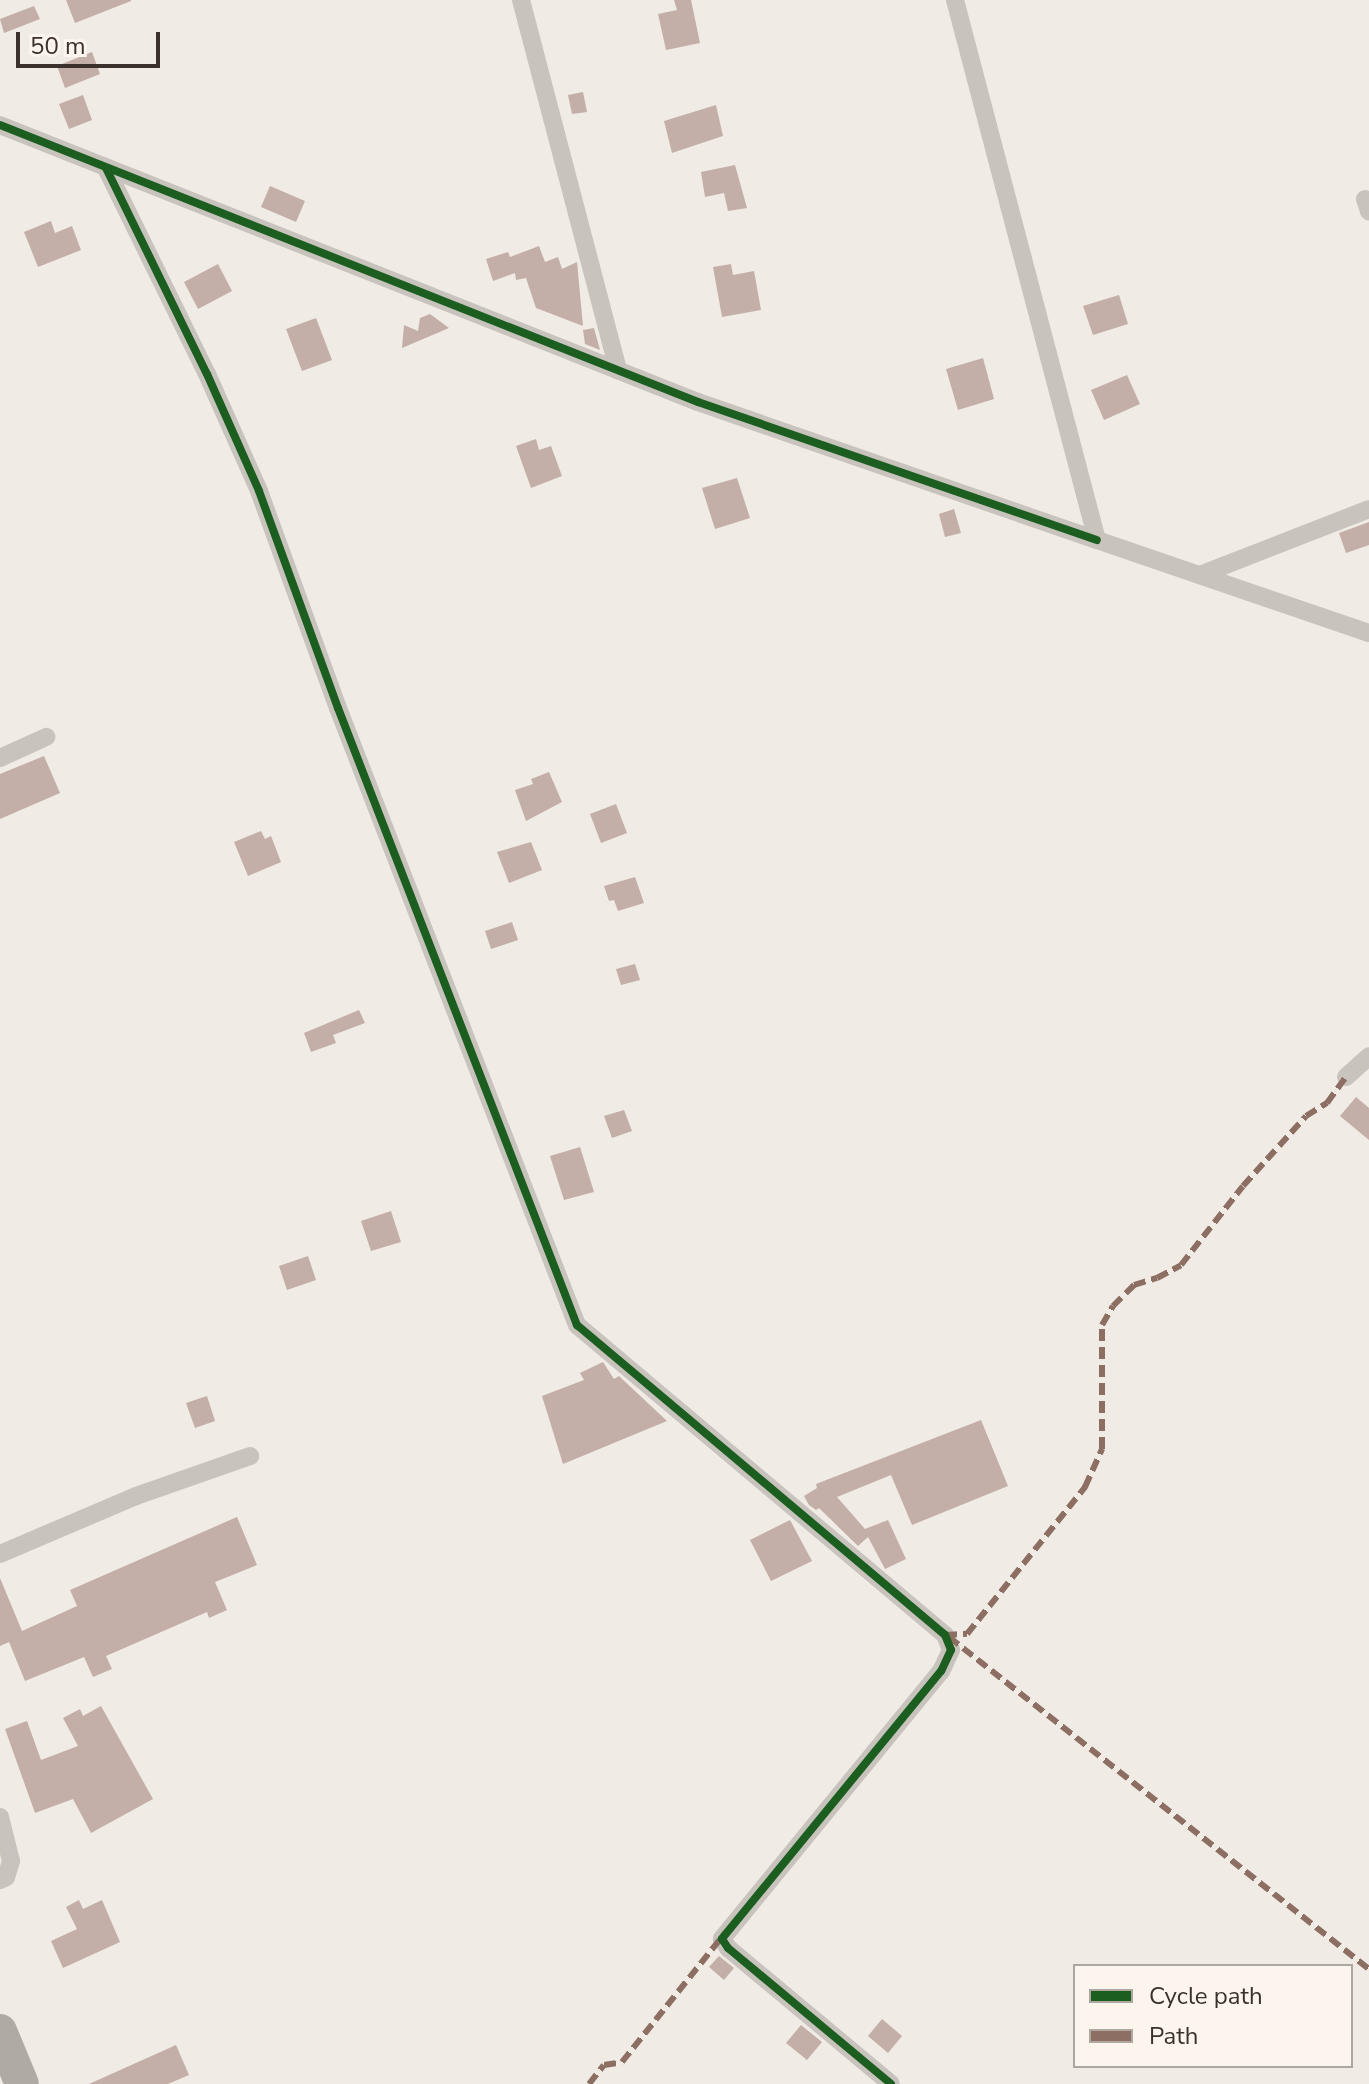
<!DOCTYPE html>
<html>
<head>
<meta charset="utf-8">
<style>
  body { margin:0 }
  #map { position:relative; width:1369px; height:2084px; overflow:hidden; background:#f0ebe5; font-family:"Nunito Sans",sans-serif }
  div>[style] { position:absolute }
  .building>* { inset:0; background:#c3afa7 }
  .street>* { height:18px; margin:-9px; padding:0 9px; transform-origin:9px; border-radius:9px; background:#c9c3be }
  .highway>* { height:34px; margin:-17px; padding:0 17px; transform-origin:17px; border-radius:17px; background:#afaaa4 }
  .quiet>* { height:6px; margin-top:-3px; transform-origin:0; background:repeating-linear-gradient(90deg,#8d6e63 0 12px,transparent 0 18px) }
  .cycleway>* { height:8px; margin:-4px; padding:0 4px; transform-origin:4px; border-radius:4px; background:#1b5e20 }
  span { translate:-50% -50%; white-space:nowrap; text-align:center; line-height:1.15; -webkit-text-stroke:6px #fbf5ee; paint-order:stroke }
  .legend { position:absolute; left:1073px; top:1964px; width:280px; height:104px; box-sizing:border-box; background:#fbf5ee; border:2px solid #aea6a0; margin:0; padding:10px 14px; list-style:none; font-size:24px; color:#3b302b }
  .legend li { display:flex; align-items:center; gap:16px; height:40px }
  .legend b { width:40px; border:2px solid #aea6a0 }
  .scale { position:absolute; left:16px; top:32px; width:144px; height:36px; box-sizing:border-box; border:4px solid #3b302b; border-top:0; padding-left:10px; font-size:24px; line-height:28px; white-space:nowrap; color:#3b302b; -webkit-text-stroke:6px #fbf5ee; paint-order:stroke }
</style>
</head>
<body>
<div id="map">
  <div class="building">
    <i style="clip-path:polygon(66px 0,131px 0,131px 1px,75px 23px)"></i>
    <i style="clip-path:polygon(674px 0,691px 0,700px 43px,666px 50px,658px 14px,677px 10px)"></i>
    <i style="clip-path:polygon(34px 6px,40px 19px,4px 33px,0 19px)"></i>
    <i style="clip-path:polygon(92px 52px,100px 74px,65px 88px,57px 66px)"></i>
    <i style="clip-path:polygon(583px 92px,587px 112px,572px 114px,568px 95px)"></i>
    <i style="clip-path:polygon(83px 95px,92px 120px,69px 129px,59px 104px)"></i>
    <i style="clip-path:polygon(716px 105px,723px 136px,672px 153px,664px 121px)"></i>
    <i style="clip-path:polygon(735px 165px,747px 208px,728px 211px,724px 193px,705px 197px,701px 172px)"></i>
    <i style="clip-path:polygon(270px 186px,305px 201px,296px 222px,261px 207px)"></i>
    <i style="clip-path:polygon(51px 221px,55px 233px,72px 226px,81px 250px,38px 267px,24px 232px)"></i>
    <i style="clip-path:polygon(539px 246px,545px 262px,558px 257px,562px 269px,577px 262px,583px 326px,536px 308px,526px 278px,516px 280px,515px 273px,493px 281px,486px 259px,508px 252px,510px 257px)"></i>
    <i style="clip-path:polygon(218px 264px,232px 291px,198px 309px,184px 282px)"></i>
    <i style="clip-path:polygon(731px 264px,733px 275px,754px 271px,761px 310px,722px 317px,713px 267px)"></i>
    <i style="clip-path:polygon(1119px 295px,1128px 324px,1093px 335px,1083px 306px)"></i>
    <i style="clip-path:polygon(430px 314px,449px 328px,402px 348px,404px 325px,418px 331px,420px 318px)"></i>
    <i style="clip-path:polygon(316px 318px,332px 360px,302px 371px,286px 329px)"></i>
    <i style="clip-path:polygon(594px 328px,600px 350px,585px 344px,583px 330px)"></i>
    <i style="clip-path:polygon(983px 358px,994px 399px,958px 410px,946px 369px)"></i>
    <i style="clip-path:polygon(1127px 375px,1140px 404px,1104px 420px,1091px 390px)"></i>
    <i style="clip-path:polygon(536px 439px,539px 450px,551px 446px,562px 476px,531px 488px,516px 446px)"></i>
    <i style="clip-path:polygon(737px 478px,750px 518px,715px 529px,702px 488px)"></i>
    <i style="clip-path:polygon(954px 509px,961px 533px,945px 537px,939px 514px)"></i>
    <i style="clip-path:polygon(1369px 522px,1369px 545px,1346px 553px,1339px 533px)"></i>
    <i style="clip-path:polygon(44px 756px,60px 793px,0 819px,0 774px)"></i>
    <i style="clip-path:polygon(549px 772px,562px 802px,526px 821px,515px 790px,533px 784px,531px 779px)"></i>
    <i style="clip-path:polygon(616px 804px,627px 833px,601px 843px,590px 814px)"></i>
    <i style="clip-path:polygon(261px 831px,265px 839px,271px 836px,281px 862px,248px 876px,234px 842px)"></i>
    <i style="clip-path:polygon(531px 842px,542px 870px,509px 883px,497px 852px)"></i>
    <i style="clip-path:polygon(635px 877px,644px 903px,618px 911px,614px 900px,609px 901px,604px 886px)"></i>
    <i style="clip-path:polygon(512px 922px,518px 940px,491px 949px,485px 931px)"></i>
    <i style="clip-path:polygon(635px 964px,640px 980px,621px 985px,616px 969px)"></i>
    <i style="clip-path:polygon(359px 1010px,365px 1023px,333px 1035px,336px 1043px,311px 1052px,304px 1033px)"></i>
    <i style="clip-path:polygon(1356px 1097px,1369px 1108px,1369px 1140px,1340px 1116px)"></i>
    <i style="clip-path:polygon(624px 1110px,632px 1131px,612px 1138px,604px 1116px)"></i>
    <i style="clip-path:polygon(580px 1147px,594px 1192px,564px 1200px,550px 1156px)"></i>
    <i style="clip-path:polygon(391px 1211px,401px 1242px,371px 1251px,361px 1221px)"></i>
    <i style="clip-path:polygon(308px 1256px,316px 1280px,287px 1290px,279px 1266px)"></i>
    <i style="clip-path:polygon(603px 1362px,614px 1379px,619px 1376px,667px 1421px,563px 1464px,542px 1396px,584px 1380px,580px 1373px)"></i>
    <i style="clip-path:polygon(207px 1396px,215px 1421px,195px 1428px,186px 1403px)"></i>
    <i style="clip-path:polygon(981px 1420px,1008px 1486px,912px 1525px,891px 1475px,837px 1497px,865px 1529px,888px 1520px,906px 1559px,885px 1569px,868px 1537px,858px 1546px,819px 1508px,816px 1510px,809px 1505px,804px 1496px,817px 1488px,816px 1484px)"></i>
    <i style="clip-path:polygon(237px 1517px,257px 1565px,215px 1582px,227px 1610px,209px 1618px,207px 1612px,106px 1656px,112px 1669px,93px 1677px,84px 1657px,25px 1681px,9px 1642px,0 1646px,0 1578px,22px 1631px,77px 1606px,70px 1590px)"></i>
    <i style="clip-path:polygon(790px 1520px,812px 1561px,771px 1581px,750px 1540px)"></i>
    <i style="clip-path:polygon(101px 1706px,153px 1799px,91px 1833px,73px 1799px,35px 1813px,5px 1729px,27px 1721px,41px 1760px,78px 1746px,63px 1718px,80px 1709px,83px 1716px)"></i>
    <i style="clip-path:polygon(79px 1900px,83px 1909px,102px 1900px,120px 1942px,63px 1968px,51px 1941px,77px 1929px,66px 1907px)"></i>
    <i style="clip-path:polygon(719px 1956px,734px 1968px,724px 1980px,709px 1967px)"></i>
    <i style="clip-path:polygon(882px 2019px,902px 2036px,888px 2053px,868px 2036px)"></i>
    <i style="clip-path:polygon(801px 2025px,822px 2042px,807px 2060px,786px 2043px)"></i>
    <i style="clip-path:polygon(176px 2045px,189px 2075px,168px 2084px,89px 2084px)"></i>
  </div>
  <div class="street">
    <i style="left:521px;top:0;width:383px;rotate:75.3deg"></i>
    <i style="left:955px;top:0;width:558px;rotate:75.27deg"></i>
    <i style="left:1097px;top:540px;width:287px;rotate:18.9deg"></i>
    <i style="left:0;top:125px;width:751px;rotate:21.65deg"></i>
    <i style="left:698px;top:402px;width:422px;rotate:19.1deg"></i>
    <i style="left:106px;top:168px;width:229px;rotate:63.9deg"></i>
    <i style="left:207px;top:374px;width:128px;rotate:66deg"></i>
    <i style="left:259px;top:491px;width:231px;rotate:70deg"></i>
    <i style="left:338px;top:708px;width:662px;rotate:68.83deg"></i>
    <i style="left:577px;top:1325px;width:481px;rotate:40.1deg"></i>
    <i style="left:945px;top:1635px;width:16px;rotate:68deg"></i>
    <i style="left:951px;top:1650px;width:23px;rotate:115deg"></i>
    <i style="left:941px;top:1671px;width:346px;rotate:129.3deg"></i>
    <i style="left:722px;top:1939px;width:11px;rotate:56deg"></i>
    <i style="left:728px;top:1948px;width:212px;rotate:39.8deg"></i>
    <i style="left:1365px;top:199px;width:13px;rotate:72deg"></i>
    <i style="left:1200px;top:575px;width:181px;rotate:-21.3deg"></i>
    <i style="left:0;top:758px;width:51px;rotate:-24.5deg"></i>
    <i style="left:1346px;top:1077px;width:31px;rotate:-42deg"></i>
    <i style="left:0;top:1554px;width:148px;rotate:-23.1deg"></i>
    <i style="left:136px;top:1496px;width:121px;rotate:-19.3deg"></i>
    <i style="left:0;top:1817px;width:45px;rotate:76deg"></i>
    <i style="left:11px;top:1861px;width:17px;rotate:107deg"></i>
    <i style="left:6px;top:1877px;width:7px;rotate:153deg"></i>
  </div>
  <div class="highway">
    <i style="left:0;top:2031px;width:57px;rotate:67.5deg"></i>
  </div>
  <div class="quiet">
    <i style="left:945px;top:1635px;width:22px;rotate:-3deg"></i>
    <i style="left:967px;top:1634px;width:189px;rotate:-51.2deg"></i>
    <i style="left:1085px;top:1487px;width:42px;rotate:-65.9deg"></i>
    <i style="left:1102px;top:1449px;width:124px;rotate:-90deg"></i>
    <i style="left:1102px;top:1325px;width:22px;rotate:-60deg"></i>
    <i style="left:1113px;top:1306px;width:30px;rotate:-45deg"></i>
    <i style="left:1134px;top:1285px;width:24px;rotate:-17deg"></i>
    <i style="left:1157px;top:1278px;width:27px;rotate:-28deg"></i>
    <i style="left:1181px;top:1265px;width:100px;rotate:-51.9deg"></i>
    <i style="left:1243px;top:1186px;width:94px;rotate:-48deg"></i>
    <i style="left:1306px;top:1116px;width:25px;rotate:-32deg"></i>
    <i style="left:1327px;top:1103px;width:32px;rotate:-54deg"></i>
    <i style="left:949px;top:1637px;width:535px;rotate:38.33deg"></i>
    <i style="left:589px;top:2084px;width:24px;rotate:-52deg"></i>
    <i style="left:604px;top:2065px;width:18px;rotate:-9deg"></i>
    <i style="left:622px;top:2062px;width:165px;rotate:-51.4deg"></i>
  </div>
  <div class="cycleway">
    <i style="left:0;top:125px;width:751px;rotate:21.65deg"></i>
    <i style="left:698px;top:402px;width:422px;rotate:19.1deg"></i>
    <i style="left:106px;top:168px;width:229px;rotate:63.9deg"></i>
    <i style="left:207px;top:374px;width:128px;rotate:66deg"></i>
    <i style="left:259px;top:491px;width:231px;rotate:70deg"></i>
    <i style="left:338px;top:708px;width:662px;rotate:68.83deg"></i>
    <i style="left:577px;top:1325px;width:481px;rotate:40.1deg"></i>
    <i style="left:945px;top:1635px;width:16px;rotate:68deg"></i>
    <i style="left:951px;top:1650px;width:23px;rotate:115deg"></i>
    <i style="left:941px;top:1671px;width:346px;rotate:129.3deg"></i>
    <i style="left:722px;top:1939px;width:11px;rotate:56deg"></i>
    <i style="left:728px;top:1948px;width:212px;rotate:39.8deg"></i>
  </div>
  <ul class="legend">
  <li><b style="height:10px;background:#1b5e20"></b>Cycle path</li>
  <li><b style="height:10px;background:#8d6e63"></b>Path</li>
  </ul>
  <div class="scale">50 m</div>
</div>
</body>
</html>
